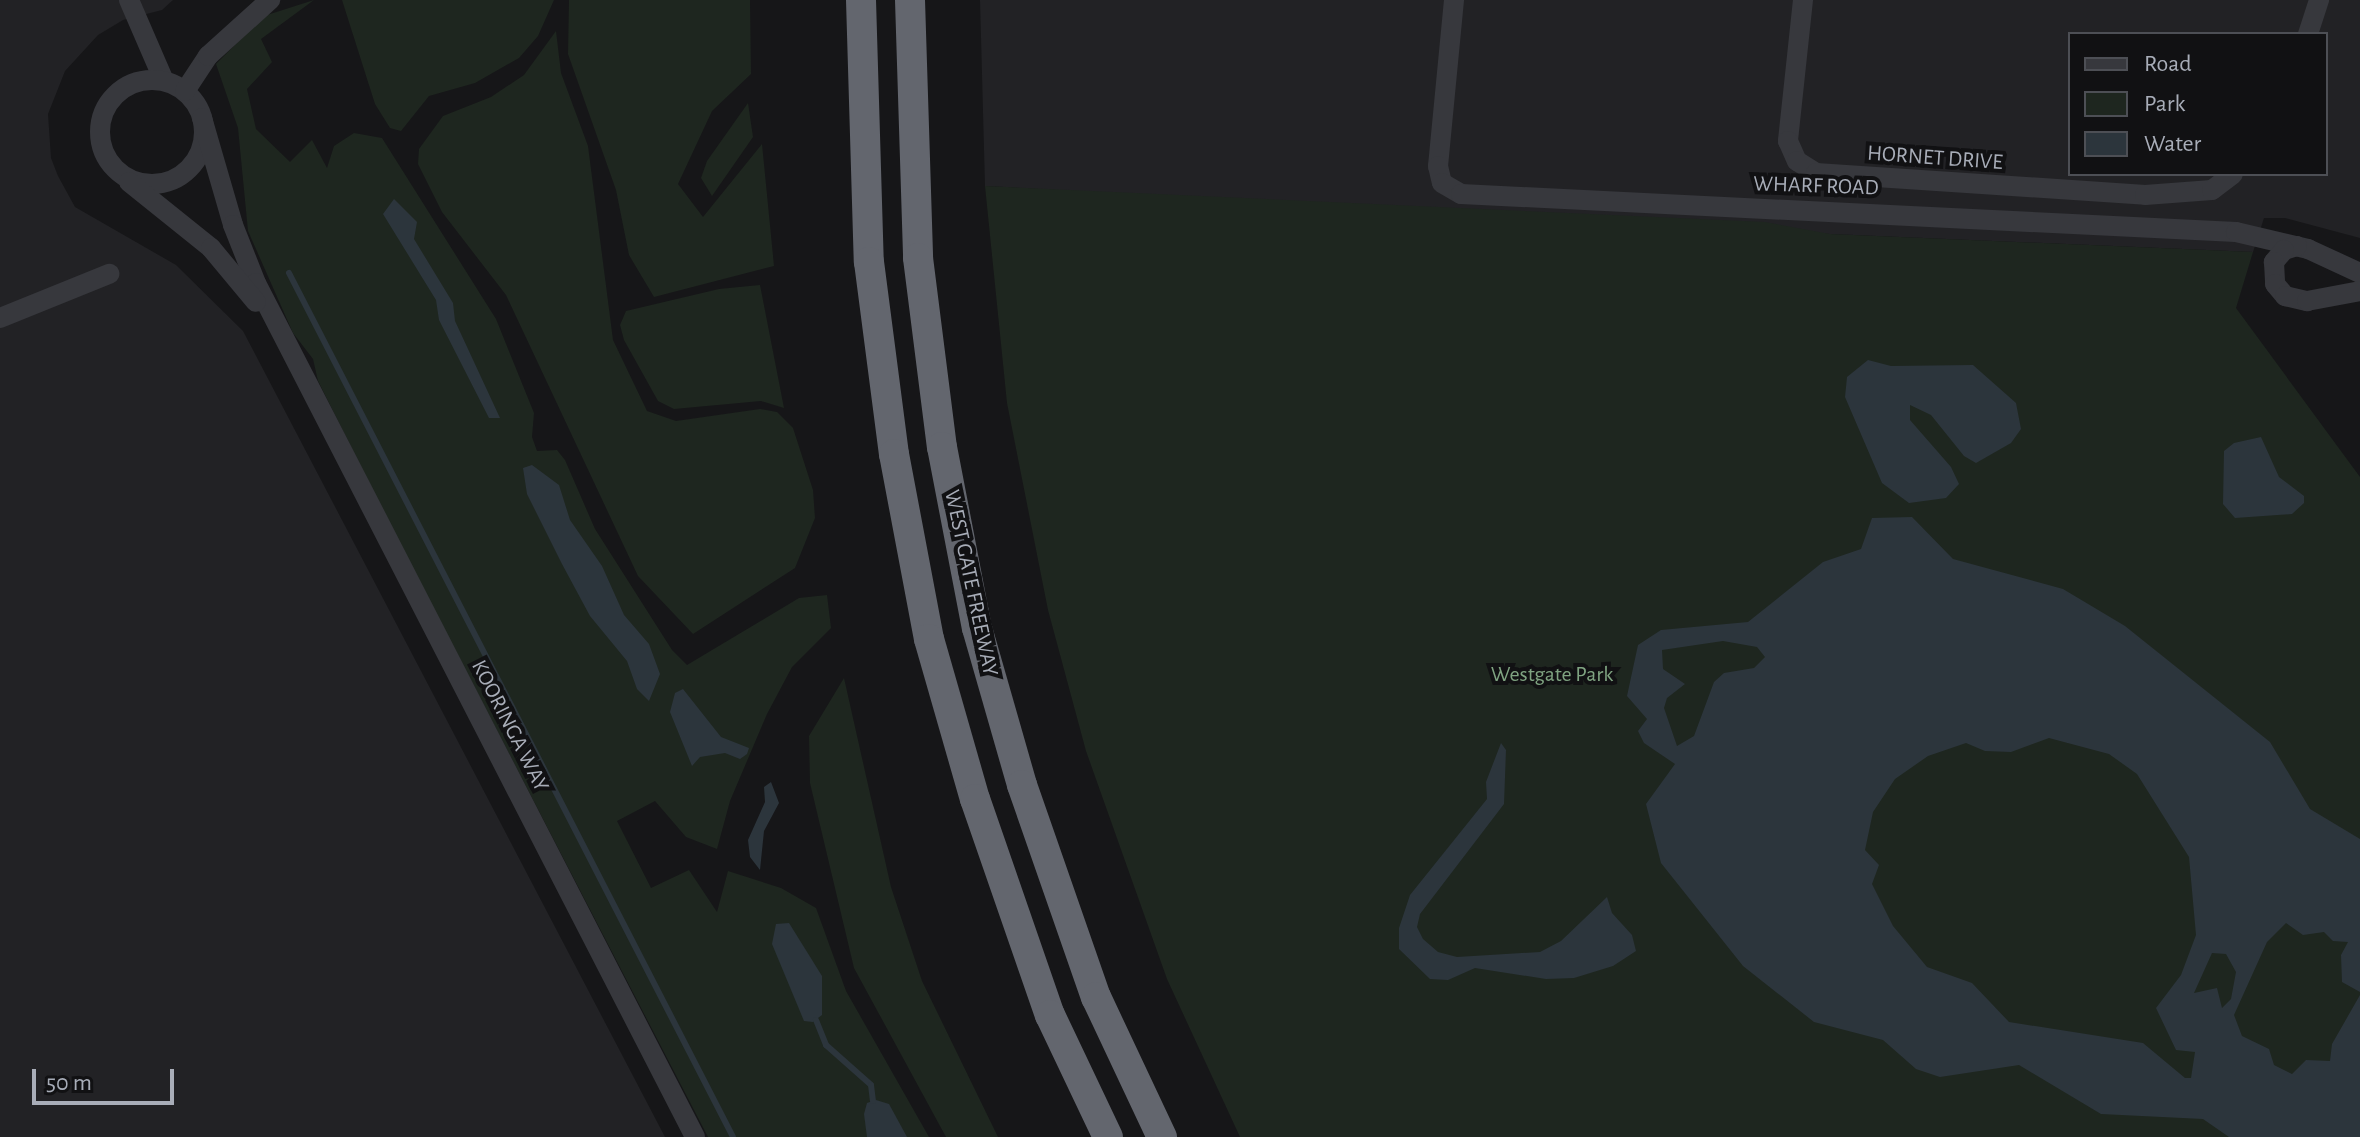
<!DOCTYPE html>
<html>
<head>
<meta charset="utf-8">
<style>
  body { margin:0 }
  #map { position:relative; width:2360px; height:1137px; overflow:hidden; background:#161618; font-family:"Alegreya Sans",sans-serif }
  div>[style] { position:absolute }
  .built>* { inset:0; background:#222225 }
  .green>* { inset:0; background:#1e261f }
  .water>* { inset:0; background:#2c353c }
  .stream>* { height:6px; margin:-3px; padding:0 3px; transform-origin:3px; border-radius:3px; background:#2c353c }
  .minor>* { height:20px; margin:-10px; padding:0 10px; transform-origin:10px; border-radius:10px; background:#37383d }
  .minor>.ring { margin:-10px; padding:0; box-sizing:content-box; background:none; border:20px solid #37383d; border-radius:50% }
  .highway>* { height:30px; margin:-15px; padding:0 15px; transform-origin:15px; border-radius:15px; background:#63666e }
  span { translate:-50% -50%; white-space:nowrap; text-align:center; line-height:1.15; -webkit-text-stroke:8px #111113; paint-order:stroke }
  .street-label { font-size:22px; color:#a8adb8 }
  .park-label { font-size:22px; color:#7fa381 }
  .legend { position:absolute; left:2068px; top:32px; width:260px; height:144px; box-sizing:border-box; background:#111113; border:2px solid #4d4f55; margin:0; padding:10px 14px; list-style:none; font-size:24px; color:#a8adb8 }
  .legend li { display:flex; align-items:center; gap:16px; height:40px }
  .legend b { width:40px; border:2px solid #4d4f55 }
  .scale { position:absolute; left:32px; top:1069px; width:142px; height:36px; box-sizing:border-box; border:4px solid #a8adb8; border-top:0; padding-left:10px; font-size:24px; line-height:28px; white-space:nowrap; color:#a8adb8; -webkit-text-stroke:6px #111113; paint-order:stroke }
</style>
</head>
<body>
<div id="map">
  <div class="built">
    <i style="clip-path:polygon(0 0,173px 0,162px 10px,123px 20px,98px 35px,65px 71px,48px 114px,51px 158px,58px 176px,75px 207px,176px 265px,243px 331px,665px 1137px,0 1137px)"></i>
    <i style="clip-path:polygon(evenodd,980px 0,2360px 0,2360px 238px,2285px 218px,2264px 218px,2253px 252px,1830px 234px,985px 186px,980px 0,2070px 34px,2326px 34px,2326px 174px,2070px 174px,2070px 34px)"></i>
  </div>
  <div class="green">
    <i style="clip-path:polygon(314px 0,261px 39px,272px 62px,247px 89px,256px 129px,290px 162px,312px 140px,327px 168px,334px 146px,354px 133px,382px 138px,496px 319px,534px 413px,532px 437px,537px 451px,557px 450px,565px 460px,595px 529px,672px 650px,687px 665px,799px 598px,827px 595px,831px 628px,792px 667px,767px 714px,730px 801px,717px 849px,686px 837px,655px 801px,617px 821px,651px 888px,689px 870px,717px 912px,728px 871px,781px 888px,816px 908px,846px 991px,929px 1137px,708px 1137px,392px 528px,318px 381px,313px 359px,293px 333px,248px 231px,238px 128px,216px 64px,264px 16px)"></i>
    <i style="clip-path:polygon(342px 0,554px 0,538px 36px,519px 58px,475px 83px,429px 96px,401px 131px,390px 128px,375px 104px)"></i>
    <i style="clip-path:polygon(569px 0,750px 0,751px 74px,712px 111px,678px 184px,703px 217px,762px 144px,774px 266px,654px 297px,629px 255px,616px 190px,568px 54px)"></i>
    <i style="clip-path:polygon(556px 31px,561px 73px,588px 146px,613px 340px,647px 411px,676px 421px,760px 409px,777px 412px,793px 428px,813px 490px,815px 518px,795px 568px,693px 634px,638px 576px,506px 295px,442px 212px,418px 164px,419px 149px,443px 116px,491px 97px,524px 75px)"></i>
    <i style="clip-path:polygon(748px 103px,753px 137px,712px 196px,701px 178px,707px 161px)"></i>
    <i style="clip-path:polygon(985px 186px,1765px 222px,1830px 234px,2253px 252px,2236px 308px,2360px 477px,2360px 1137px,1240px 1137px,1167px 979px,1086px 751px,1048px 610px,1007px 403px)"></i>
    <i style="clip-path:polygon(760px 285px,784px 408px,761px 401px,674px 409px,658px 401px,624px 340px,620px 325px,626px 311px,719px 289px)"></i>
    <i style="clip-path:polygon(844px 678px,891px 887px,922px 981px,998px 1137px,946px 1137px,854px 968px,810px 783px,809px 736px)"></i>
  </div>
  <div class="water">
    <i style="clip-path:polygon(394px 199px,417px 222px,414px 239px,453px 303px,455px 321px,500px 418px,489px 418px,439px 320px,436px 300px,383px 214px)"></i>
    <i style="clip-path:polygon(1868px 360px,1891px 366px,1973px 365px,2016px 403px,2021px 429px,2011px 443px,1976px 463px,1964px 456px,1931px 415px,1910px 405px,1910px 420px,1951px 467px,1959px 484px,1946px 498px,1909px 503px,1882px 483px,1845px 397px,1847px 377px)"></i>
    <i style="clip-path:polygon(2261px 437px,2279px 477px,2304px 496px,2304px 503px,2292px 514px,2235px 518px,2223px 504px,2224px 451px,2234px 443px)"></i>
    <i style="clip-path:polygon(532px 465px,559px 485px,570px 520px,602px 566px,624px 615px,649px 644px,660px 674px,649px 701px,637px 689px,627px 661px,590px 616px,562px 564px,527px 494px,523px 468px)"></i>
    <i style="clip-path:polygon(evenodd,1912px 517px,1953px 559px,2063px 589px,2125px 626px,2270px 742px,2310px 809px,2360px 839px,2360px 992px,2342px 982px,2341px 955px,2348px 942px,2333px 941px,2324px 932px,2303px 935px,2286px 923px,2267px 942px,2234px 1015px,2242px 1036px,2269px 1049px,2274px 1065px,2292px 1074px,2306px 1060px,2330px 1061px,2332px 1044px,2360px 995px,2360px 1137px,2229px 1137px,2203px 1119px,2101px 1114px,2019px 1065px,1940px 1077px,1916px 1069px,1883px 1040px,1814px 1022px,1743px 966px,1661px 863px,1646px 804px,1675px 764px,1644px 743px,1638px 731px,1647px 719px,1627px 696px,1638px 645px,1661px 630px,1748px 622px,1823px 562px,1861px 549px,1872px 518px,1912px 517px,1723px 641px,1757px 647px,1765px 657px,1754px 668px,1724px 673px,1714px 682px,1694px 736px,1677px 746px,1664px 708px,1667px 698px,1685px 684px,1663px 669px,1662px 650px,1723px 641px,1912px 517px,2049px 738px,2109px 754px,2137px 774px,2189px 857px,2196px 935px,2181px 975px,2156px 1008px,2176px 1050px,2195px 1052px,2191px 1078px,2185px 1078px,2143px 1043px,2009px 1022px,1972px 983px,1927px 967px,1893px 926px,1872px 884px,1879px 865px,1865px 850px,1873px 812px,1895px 779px,1928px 756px,1966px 743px,1985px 751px,2011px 752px,2049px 738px,1912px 517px,2212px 953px,2226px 954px,2236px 972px,2231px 999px,2222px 1008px,2217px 988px,2194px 993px,2212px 953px)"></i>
    <i style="clip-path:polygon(683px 689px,721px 737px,749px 748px,747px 754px,740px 759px,725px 753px,700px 757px,692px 766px,670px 712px,675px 693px)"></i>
    <i style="clip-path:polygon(1501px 743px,1506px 750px,1504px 804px,1420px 914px,1417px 927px,1423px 939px,1438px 952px,1457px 957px,1540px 952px,1561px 941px,1607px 897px,1612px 913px,1632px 935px,1636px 951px,1613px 966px,1574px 978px,1546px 979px,1475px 968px,1448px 980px,1430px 979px,1399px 949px,1399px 928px,1410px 895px,1487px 799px,1486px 782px)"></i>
    <i style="clip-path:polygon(771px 782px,779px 803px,764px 831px,760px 870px,750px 857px,748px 840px,765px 802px,764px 787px)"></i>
    <i style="clip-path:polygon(789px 923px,822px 976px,822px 1015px,813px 1022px,804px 1021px,772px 944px,776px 924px)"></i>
    <i style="clip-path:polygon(876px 1100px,889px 1104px,907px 1137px,867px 1137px,864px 1114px,867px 1103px)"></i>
  </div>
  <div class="stream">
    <i style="left:289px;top:273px;width:971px;rotate:62.8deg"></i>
    <i style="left:816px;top:1020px;width:27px;rotate:68deg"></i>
    <i style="left:826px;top:1045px;width:60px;rotate:41.6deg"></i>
    <i style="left:871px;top:1085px;width:16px;rotate:83deg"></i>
  </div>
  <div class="minor">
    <i style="left:129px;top:0;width:88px;rotate:66.6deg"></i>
    <i style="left:1454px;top:0;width:167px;rotate:95.5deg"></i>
    <i style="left:1438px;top:166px;width:17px;rotate:77deg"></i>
    <i style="left:1442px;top:183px;width:22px;rotate:30deg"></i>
    <i style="left:1461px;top:194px;width:776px;rotate:2.81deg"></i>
    <i style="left:2236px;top:232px;width:74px;rotate:13.3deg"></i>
    <i style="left:2308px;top:249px;width:57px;rotate:24.8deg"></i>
    <i style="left:1803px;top:0;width:142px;rotate:96.1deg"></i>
    <i style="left:1788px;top:141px;width:22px;rotate:66deg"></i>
    <i style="left:1797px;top:161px;width:22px;rotate:32deg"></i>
    <i style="left:1816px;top:173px;width:330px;rotate:3.8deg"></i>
    <i style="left:2145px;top:195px;width:67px;rotate:-4.3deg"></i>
    <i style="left:2212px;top:190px;width:26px;rotate:-37deg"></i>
    <i style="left:2308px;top:34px;width:36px;rotate:-72deg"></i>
    <i class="ring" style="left:100px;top:80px;width:84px;height:84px"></i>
    <i style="left:185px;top:91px;width:42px;rotate:-56.7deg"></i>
    <i style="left:208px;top:56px;width:84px;rotate:-42.1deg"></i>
    <i style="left:202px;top:118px;width:111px;rotate:73.8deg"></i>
    <i style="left:233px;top:225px;width:62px;rotate:68.4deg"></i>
    <i style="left:256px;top:283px;width:960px;rotate:62.79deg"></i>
    <i style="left:129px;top:182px;width:105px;rotate:38.8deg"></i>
    <i style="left:211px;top:248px;width:70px;rotate:50.2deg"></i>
    <i style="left:2297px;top:246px;width:14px;rotate:163deg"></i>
    <i style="left:2284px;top:250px;width:16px;rotate:130deg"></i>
    <i style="left:2274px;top:262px;width:22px;rotate:87deg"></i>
    <i style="left:2275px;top:284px;width:16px;rotate:50deg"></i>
    <i style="left:2285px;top:296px;width:23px;rotate:13deg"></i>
    <i style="left:2307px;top:301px;width:54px;rotate:-10.7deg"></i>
    <i style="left:0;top:318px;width:118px;rotate:-22deg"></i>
  </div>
  <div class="highway">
    <i style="left:861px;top:0;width:262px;rotate:88.3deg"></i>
    <i style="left:869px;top:262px;width:194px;rotate:82.6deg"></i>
    <i style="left:894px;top:454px;width:188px;rotate:79.3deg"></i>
    <i style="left:929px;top:639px;width:166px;rotate:74deg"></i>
    <i style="left:975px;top:799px;width:229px;rotate:70.9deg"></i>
    <i style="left:1050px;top:1015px;width:135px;rotate:64.6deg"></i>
    <i style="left:910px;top:0;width:258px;rotate:88.2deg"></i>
    <i style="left:918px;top:258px;width:191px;rotate:82.8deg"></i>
    <i style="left:942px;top:447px;width:184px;rotate:79.1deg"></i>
    <i style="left:977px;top:628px;width:163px;rotate:74deg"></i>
    <i style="left:1022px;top:785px;width:225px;rotate:70.8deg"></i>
    <i style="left:1096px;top:997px;width:155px;rotate:64.8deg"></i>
  </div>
  <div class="street-label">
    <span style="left:1935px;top:158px;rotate:4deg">HORNET DRIVE</span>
    <span style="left:1816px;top:186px;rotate:2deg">WHARF ROAD</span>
    <span style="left:971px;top:583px;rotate:78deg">WEST GATE FREEWAY</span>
    <span style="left:510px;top:726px;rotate:63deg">KOORINGA WAY</span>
  </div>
  <div class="park-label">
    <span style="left:1552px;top:675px">Westgate Park</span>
  </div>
  <ul class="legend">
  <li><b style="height:10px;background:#37383d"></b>Road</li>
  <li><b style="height:22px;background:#1e261f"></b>Park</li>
  <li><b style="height:22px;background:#2c353c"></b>Water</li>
  </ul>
  <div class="scale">50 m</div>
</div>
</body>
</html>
